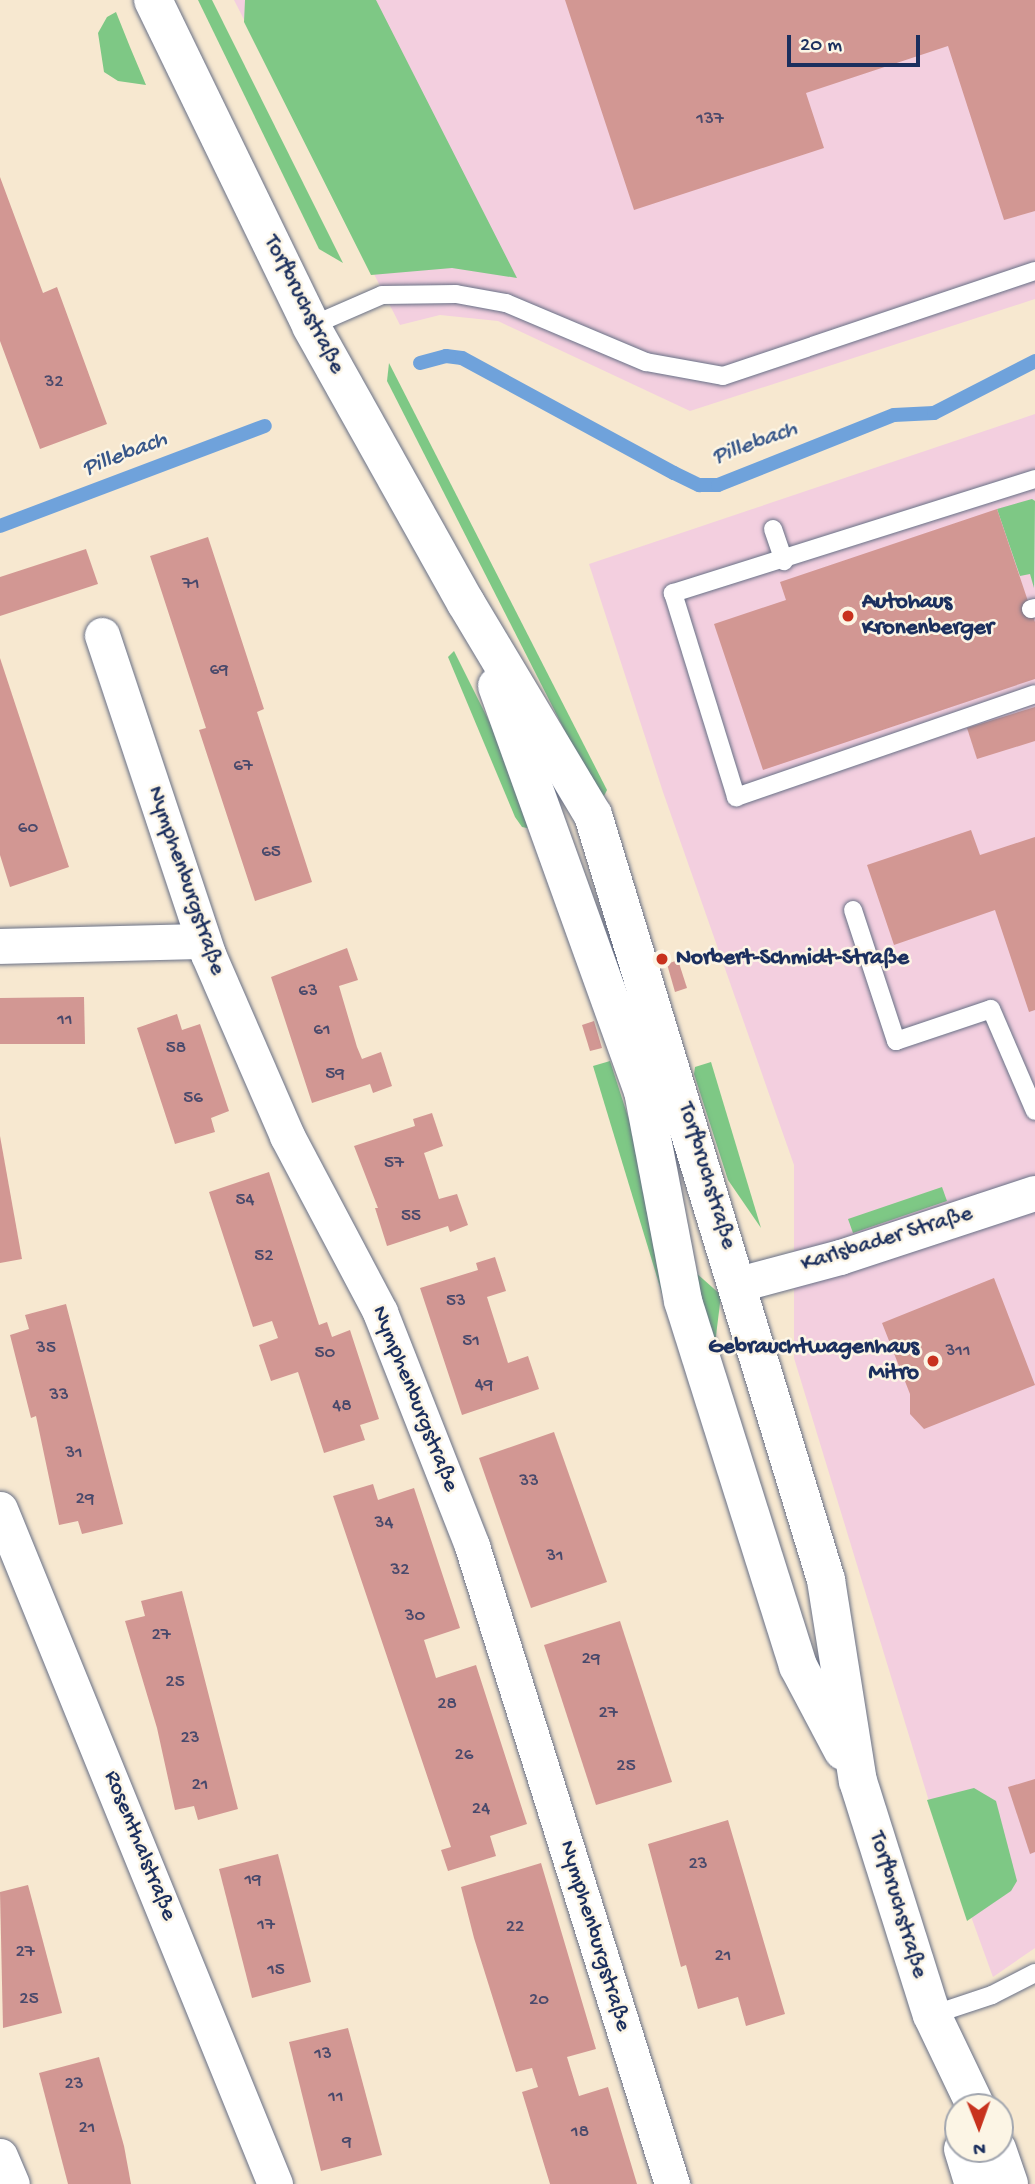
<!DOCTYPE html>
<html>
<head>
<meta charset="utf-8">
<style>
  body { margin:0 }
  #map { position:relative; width:1035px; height:2184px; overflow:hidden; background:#f7e8d0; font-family:"Gochi Hand",sans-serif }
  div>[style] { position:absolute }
  .built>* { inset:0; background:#f3cfdf }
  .green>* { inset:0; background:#7ec885 }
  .stream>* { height:14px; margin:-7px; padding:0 7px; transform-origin:7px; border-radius:7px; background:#6fa2db }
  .building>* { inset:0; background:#d29793 }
  .roads { filter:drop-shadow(0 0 2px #687086) drop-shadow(0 0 2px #687086) }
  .lane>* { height:18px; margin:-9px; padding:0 9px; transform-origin:9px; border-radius:9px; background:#fff }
  .street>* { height:35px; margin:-17.5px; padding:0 17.5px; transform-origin:17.5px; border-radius:17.5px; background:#fff }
  .secondary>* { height:38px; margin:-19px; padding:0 19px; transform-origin:19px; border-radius:19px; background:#fff }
  .dots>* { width:19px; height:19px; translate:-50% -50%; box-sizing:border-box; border:4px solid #fcf5e5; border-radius:50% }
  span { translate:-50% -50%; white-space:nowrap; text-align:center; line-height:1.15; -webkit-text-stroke:5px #fcf5e5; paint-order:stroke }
  .number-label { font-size:19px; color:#49496b }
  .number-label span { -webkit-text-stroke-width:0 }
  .street-label { font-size:23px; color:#1b2f5e }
  .poi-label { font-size:23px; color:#1b2f5e; font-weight:700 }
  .left { translate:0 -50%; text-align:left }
  .right { translate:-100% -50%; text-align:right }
  .water-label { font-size:24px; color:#38578a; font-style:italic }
  .north { position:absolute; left:944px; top:2093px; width:70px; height:70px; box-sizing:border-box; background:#fcf5e5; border:2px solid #a2a6af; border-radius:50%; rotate:179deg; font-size:19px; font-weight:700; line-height:28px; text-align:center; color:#1b2f5e }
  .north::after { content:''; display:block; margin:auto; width:24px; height:32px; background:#c8321e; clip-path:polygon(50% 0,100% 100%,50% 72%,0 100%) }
  .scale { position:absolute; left:787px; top:35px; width:133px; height:32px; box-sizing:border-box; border:4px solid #1b2f5e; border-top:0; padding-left:9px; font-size:21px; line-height:24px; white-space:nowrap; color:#1b2f5e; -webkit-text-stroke:5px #fcf5e5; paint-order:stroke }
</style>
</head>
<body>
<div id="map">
  <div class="built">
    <i style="clip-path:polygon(234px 0,1035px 0,1035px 299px,690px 411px,498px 321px,440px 315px,400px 325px)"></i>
    <i style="clip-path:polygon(1035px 414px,1035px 1948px,993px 1977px,928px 1798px,794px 1358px,794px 1165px,663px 792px,589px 564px)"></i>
  </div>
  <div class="green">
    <i style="clip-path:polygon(198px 0,212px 0,343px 263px,319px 249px)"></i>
    <i style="clip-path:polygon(245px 0,376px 0,517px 278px,452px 268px,371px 275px,244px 22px)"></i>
    <i style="clip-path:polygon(116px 12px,130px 47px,146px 85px,118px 81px,104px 72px,98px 33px,107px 17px)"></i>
    <i style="clip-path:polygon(389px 363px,607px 790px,601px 802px,387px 381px)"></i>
    <i style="clip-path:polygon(1032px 499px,1035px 501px,1034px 588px,1030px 574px,1020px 576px,997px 509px)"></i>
    <i style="clip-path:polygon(454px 651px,505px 753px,532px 829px,522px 827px,515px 817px,448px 657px)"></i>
    <i style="clip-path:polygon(610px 1061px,631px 1126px,663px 1297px,593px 1066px)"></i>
    <i style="clip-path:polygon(711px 1062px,761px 1228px,728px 1180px,694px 1074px,695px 1067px)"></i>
    <i style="clip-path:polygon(942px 1187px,947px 1201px,853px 1233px,848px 1219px)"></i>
    <i style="clip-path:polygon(695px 1272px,721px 1295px,715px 1344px,693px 1273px)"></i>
    <i style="clip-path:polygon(974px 1788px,996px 1801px,1017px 1881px,1011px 1891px,967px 1921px,927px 1800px)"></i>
  </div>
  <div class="stream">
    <i style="left:420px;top:363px;width:27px;rotate:-15deg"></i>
    <i style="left:446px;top:356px;width:16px;rotate:7deg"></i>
    <i style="left:462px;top:358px;width:241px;rotate:28.5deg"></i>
    <i style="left:674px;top:473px;width:28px;rotate:26deg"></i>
    <i style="left:699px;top:485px;width:19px"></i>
    <i style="left:718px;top:485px;width:189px;rotate:-21.7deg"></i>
    <i style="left:894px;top:415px;width:40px;rotate:-2.9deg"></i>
    <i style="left:934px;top:413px;width:114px;rotate:-27.2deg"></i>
    <i style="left:0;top:526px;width:283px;rotate:-20.7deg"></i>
  </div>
  <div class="building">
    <i style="clip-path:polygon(565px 0,1035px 0,1035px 211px,1004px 220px,948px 46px,806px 93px,824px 148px,634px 210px)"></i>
    <i style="clip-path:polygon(0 177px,43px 293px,57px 287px,107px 424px,40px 449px,0 341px)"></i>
    <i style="clip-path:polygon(997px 509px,1035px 622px,1035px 679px,763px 770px,714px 624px,786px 600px,780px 582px)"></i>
    <i style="clip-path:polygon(208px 537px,264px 709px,257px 712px,312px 882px,255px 901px,199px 730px,206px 728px,150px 556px)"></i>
    <i style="clip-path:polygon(86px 549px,98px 584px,0 616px,0 577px)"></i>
    <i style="clip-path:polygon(0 658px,69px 867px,10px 887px,0 855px)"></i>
    <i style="clip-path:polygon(1035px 707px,1035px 741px,977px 759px,967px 728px)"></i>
    <i style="clip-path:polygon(971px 830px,980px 855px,1035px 837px,1035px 1010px,1029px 1012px,995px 910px,894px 945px,867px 865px)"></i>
    <i style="clip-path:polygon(347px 948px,358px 980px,339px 986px,357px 1047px,362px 1059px,381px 1052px,392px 1086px,373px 1093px,370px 1084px,312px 1103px,271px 977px)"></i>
    <i style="clip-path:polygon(678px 960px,687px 988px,675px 992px,667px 964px)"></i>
    <i style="clip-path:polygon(84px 997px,85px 1044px,0 1044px,0 998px)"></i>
    <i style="clip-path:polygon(177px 1014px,182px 1030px,200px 1024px,229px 1111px,211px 1118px,215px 1132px,175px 1144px,137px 1028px)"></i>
    <i style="clip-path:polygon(594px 1021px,602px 1048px,590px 1051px,582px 1025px)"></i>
    <i style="clip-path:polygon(432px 1113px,443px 1146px,424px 1153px,439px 1199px,457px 1194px,468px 1225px,450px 1232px,448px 1226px,387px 1246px,375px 1208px,378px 1208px,354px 1146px,415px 1126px,413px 1119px)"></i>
    <i style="clip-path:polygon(0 1136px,22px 1259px,0 1263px)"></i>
    <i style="clip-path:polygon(269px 1172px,319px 1325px,327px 1322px,332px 1337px,350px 1330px,379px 1419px,360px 1425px,365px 1440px,324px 1453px,298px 1372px,271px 1381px,259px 1345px,278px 1338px,272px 1321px,253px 1327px,209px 1192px)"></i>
    <i style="clip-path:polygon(495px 1257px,506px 1291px,487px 1297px,508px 1363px,528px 1356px,539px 1389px,462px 1415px,420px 1288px,478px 1270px,476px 1263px)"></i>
    <i style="clip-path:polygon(994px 1278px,1035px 1385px,924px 1429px,910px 1414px,910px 1394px,882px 1323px)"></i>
    <i style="clip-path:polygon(66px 1304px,123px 1524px,82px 1534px,78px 1521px,59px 1525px,36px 1416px,31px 1418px,10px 1335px,29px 1329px,25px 1315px)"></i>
    <i style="clip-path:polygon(554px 1432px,607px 1582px,531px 1608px,479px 1458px)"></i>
    <i style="clip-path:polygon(373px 1484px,378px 1500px,414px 1488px,460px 1628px,424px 1640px,436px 1678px,476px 1665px,527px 1824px,490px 1836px,496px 1856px,448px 1871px,441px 1850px,451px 1847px,333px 1496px)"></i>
    <i style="clip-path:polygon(182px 1591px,238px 1809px,198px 1820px,194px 1806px,175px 1810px,157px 1728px,125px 1621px,145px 1616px,141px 1601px)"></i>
    <i style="clip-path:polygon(620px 1621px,672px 1782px,596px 1805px,544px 1645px)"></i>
    <i style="clip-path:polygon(1035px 1779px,1035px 1852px,1030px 1854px,1008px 1787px)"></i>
    <i style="clip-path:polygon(728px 1820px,785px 2014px,746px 2026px,738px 1997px,698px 2009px,686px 1965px,681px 1967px,648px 1844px)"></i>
    <i style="clip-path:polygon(278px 1854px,311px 1982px,252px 1998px,219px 1869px)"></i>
    <i style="clip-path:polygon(541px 1863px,596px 2049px,567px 2057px,579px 2096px,608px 2087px,637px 2184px,550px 2184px,522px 2092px,538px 2087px,532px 2068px,516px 2072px,474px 1938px,461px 1887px)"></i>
    <i style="clip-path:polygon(28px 1885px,62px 2013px,3px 2028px,0 1892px)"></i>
    <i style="clip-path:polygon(348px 2028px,382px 2155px,321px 2171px,289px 2042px)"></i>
    <i style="clip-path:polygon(99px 2057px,124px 2146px,131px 2184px,68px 2184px,39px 2073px)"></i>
  </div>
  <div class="roads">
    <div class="lane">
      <i style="left:311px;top:326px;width:77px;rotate:-23.6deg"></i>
      <i style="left:382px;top:295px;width:74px;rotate:-0.8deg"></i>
      <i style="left:456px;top:294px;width:51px;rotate:10.2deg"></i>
      <i style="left:506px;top:303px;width:152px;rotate:22.9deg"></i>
      <i style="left:646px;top:362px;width:78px;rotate:10.3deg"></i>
      <i style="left:723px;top:376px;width:329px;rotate:-18.6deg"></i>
      <i style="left:1035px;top:479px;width:380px;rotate:162.5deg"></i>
      <i style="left:673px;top:593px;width:214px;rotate:72.8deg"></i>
      <i style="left:736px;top:797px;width:316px;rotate:-19deg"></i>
      <i style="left:773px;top:529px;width:34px;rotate:71deg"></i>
      <i style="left:1031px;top:609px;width:4px;rotate:-14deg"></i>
      <i style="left:853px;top:910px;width:138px;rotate:71.8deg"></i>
      <i style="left:896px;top:1041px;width:100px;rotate:-18.6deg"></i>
      <i style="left:991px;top:1009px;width:111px;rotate:66.7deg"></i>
      <i style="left:932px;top:2015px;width:63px;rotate:-18.4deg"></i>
      <i style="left:992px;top:1995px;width:48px;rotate:-27.1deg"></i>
    </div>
    <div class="street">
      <i style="left:102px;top:635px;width:336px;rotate:71.6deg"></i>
      <i style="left:208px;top:954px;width:198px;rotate:66.5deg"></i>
      <i style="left:287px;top:1136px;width:199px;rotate:62.1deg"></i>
      <i style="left:380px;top:1312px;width:251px;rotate:68.5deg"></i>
      <i style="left:472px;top:1546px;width:669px;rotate:72.59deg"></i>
      <i style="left:0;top:946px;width:203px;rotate:-1.4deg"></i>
      <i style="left:739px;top:1284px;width:105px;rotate:-15deg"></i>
      <i style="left:840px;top:1257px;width:205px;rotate:-18.2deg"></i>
      <i style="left:0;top:1509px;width:729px;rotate:67.83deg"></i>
      <i style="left:0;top:2156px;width:30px;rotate:67deg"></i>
    </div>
    <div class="secondary">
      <i style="left:153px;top:0;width:362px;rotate:64.1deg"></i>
      <i style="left:311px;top:326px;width:317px;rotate:60.8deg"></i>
      <i style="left:466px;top:603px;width:247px;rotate:59.1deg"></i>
      <i style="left:593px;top:815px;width:800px;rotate:73.06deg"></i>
      <i style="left:826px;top:1580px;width:204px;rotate:81deg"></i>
      <i style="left:858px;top:1781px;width:245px;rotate:72.5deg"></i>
      <i style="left:932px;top:2015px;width:102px;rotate:64.4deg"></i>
      <i style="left:497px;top:686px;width:431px;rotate:70.2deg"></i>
      <i style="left:643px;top:1091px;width:214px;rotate:79.2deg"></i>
      <i style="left:683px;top:1301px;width:383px;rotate:72.5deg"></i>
      <i style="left:798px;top:1666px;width:96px;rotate:62.1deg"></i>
      <i style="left:963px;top:2149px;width:37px;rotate:73deg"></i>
      <i style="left:997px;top:2149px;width:37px;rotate:71deg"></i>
    </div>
  </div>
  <div class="dots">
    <i style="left:848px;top:616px;background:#c8321e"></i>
    <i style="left:662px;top:959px;background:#c8321e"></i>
    <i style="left:933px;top:1361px;background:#c8321e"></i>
  </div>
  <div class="number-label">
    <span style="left:710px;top:120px">137</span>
    <span style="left:54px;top:383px">32</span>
    <span style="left:191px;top:585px">71</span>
    <span style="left:219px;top:671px">69</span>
    <span style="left:243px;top:767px">67</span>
    <span style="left:28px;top:829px">60</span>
    <span style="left:271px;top:853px">65</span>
    <span style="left:308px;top:992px">63</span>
    <span style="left:65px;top:1021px">11</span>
    <span style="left:322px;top:1031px">61</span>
    <span style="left:176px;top:1049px">58</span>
    <span style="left:335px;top:1075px">59</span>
    <span style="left:193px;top:1099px">56</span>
    <span style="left:394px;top:1164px">57</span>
    <span style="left:245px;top:1201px">54</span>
    <span style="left:411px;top:1217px">55</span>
    <span style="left:264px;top:1257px">52</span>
    <span style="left:456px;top:1302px">53</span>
    <span style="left:471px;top:1342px">51</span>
    <span style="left:46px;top:1349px">35</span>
    <span style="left:958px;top:1352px">311</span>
    <span style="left:325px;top:1354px">50</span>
    <span style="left:484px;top:1386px">49</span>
    <span style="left:59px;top:1396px">33</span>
    <span style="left:342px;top:1407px">48</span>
    <span style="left:74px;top:1454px">31</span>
    <span style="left:529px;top:1482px">33</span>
    <span style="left:85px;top:1500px">29</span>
    <span style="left:384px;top:1524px">34</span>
    <span style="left:555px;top:1557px">31</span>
    <span style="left:400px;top:1571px">32</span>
    <span style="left:415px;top:1617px">30</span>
    <span style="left:161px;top:1636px">27</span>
    <span style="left:591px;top:1660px">29</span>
    <span style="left:175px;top:1683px">25</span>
    <span style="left:447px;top:1705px">28</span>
    <span style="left:608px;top:1714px">27</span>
    <span style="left:190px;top:1739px">23</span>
    <span style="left:464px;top:1756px">26</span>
    <span style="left:626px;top:1767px">25</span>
    <span style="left:200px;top:1786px">21</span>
    <span style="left:481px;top:1810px">24</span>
    <span style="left:698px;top:1865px">23</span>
    <span style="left:253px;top:1881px">19</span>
    <span style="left:266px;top:1926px">17</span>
    <span style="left:515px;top:1928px">22</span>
    <span style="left:25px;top:1953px">27</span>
    <span style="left:723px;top:1957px">21</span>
    <span style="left:276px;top:1971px">15</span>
    <span style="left:29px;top:2000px">25</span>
    <span style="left:539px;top:2001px">20</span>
    <span style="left:323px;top:2055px">13</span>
    <span style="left:74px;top:2085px">23</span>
    <span style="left:336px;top:2098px">11</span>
    <span style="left:87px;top:2129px">21</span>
    <span style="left:580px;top:2133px">18</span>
    <span style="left:347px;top:2143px">9</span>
  </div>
  <div class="street-label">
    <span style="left:303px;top:305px;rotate:63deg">Torfbruchstraße</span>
    <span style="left:185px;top:881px;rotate:71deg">Nymphenburgstraße</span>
    <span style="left:706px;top:1176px;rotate:73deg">Torfbruchstraße</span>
    <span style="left:887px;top:1240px;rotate:-17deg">Karlsbader Straße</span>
    <span style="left:414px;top:1399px;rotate:68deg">Nymphenburgstraße</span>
    <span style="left:139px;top:1846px;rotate:68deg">Rosenthalstraße</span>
    <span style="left:897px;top:1905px;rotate:73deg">Torfbruchstraße</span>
    <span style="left:594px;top:1936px;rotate:73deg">Nymphenburgstraße</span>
  </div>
  <div class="poi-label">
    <span class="left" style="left:862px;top:616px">Autohaus<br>Kronenberger</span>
    <span class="left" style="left:676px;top:959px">Norbert-Schmidt-Straße</span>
    <span class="right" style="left:919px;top:1361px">Gebrauchtwagenhaus<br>Mitro</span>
  </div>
  <div class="water-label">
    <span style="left:755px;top:444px;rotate:-20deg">Pillebach</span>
    <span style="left:125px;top:455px;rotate:-21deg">Pillebach</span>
  </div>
  <div class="north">N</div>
  <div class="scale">20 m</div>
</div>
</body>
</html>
